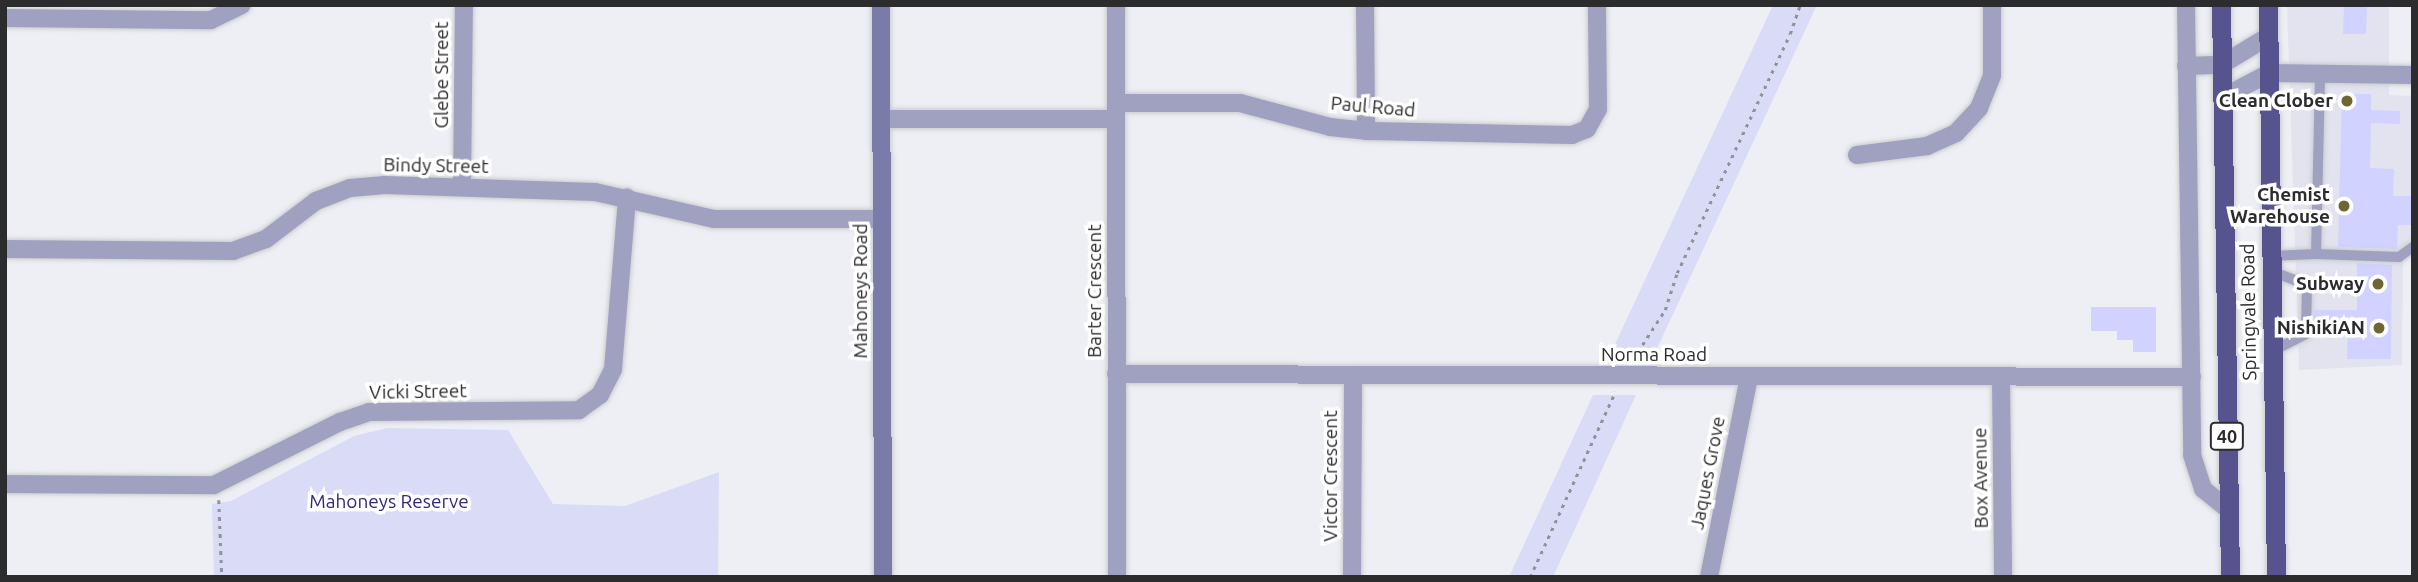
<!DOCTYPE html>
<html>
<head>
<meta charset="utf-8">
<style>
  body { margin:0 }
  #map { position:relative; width:2418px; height:582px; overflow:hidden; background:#eeeff4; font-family:Ubuntu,sans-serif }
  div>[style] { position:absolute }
  .built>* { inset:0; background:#e2e3ef }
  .green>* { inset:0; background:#dadbf7 }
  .building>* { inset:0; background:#d1d2ff }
  .path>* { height:2.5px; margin-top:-1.25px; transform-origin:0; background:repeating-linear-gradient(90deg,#919296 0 3.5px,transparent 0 8.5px) }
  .roads { filter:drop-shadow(0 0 2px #cbccd0) drop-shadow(0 0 2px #cbccd0) }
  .service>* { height:10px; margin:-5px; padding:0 5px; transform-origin:5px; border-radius:5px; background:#a0a1c1 }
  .minor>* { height:18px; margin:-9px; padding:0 9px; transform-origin:9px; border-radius:9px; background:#a0a1c1 }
  .secondary>* { height:18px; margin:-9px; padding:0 9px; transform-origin:9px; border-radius:9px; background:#7b7ba9 }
  .trunk>* { height:19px; margin:-9.5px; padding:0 9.5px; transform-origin:9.5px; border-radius:9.5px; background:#56538f }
  .dots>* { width:19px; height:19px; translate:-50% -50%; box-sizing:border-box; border:4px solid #fff; border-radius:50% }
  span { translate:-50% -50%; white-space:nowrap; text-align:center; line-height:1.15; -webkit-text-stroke:7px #fff; paint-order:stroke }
  .shield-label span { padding:2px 5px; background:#fff; border:2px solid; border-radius:5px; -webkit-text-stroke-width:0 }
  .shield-label { font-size:18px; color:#2c2c2e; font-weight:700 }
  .street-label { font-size:19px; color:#2c2c2e }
  .poi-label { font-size:19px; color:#2c2c2e; font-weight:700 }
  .right { translate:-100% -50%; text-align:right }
  .park-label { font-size:19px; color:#35287a }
  .frame { position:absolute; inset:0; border:7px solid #2c2c2e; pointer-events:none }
</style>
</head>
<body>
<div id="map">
  <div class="built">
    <i style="clip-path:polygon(2287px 5px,2389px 5px,2389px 95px,2413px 96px,2413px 257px,2403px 258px,2402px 365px,2299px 370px)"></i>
  </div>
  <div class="green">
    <i style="clip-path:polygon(1773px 5px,1817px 5px,1654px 355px,1610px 355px)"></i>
    <i style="clip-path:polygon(1593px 395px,1636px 395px,1553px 577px,1509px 577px)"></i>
    <i style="clip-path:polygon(387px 428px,508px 430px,553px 504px,625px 506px,719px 472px,718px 577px,214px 577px,212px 504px,231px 501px,354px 436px)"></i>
  </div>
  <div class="building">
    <i style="clip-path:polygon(2344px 5px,2367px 5px,2366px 34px,2343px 34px)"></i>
    <i style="clip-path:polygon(2342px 94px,2371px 94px,2371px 110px,2400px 111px,2400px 124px,2371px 123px,2370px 168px,2394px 169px,2393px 196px,2413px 196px,2413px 225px,2398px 225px,2397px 249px,2338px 247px)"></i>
    <i style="clip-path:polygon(2357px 263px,2392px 265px,2391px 359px,2347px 359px,2348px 327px,2314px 327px,2314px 310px,2357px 310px)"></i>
    <i style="clip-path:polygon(2091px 307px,2156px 307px,2156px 352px,2133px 352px,2133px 340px,2117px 340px,2117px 331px,2091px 331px)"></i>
  </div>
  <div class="path">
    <i style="left:1633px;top:359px;width:59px;rotate:-56.9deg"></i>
    <i style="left:1665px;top:310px;width:39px;rotate:-72deg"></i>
    <i style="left:1677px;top:273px;width:264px;rotate:-64.7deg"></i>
    <i style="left:1790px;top:34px;width:31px;rotate:-71deg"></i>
    <i style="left:219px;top:500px;width:77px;rotate:87.8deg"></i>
    <i style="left:1530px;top:577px;width:204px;rotate:-65.3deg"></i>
  </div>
  <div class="roads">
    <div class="service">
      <i style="left:2316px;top:254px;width:83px;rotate:2.1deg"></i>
      <i style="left:2399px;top:257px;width:17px;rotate:-36deg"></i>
      <i style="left:2271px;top:256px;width:45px;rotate:-2.5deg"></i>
      <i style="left:2316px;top:254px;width:180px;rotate:-88.7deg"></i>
      <i style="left:2271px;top:271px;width:39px;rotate:21deg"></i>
      <i style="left:2307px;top:285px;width:49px;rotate:91.2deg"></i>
      <i style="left:2306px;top:334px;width:38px;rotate:153deg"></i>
    </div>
    <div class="minor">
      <i style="left:1116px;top:5px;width:572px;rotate:89.9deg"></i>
      <i style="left:1365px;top:5px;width:126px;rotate:89.5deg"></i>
      <i style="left:2186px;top:5px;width:450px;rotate:89.2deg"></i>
      <i style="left:2192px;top:455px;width:36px;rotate:72deg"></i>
      <i style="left:2203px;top:489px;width:33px;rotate:39deg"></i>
      <i style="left:5px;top:18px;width:206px;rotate:0.6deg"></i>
      <i style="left:211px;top:20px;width:34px;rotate:-26deg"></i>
      <i style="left:2186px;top:66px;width:35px;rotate:-2deg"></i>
      <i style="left:2221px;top:65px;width:56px;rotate:-31.1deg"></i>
      <i style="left:2222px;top:98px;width:53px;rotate:-28deg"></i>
      <i style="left:2269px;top:73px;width:144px;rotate:0.8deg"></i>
      <i style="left:1116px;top:103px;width:124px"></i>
      <i style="left:1240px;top:103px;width:93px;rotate:14.9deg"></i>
      <i style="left:1330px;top:127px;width:36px;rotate:6deg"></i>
      <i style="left:1366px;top:131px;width:206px;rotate:1.1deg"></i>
      <i style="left:1572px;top:135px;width:16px;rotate:-22deg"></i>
      <i style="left:1587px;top:129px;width:23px;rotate:-61deg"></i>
      <i style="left:1598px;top:109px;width:104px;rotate:-90.6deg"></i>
      <i style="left:881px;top:119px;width:235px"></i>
      <i style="left:1857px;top:155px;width:71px;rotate:-7.3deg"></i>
      <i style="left:1927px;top:146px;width:32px;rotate:-24deg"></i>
      <i style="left:1956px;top:133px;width:34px;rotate:-47deg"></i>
      <i style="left:1979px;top:108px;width:35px;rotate:-68deg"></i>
      <i style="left:1992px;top:75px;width:70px;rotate:-90deg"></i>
      <i style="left:462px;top:187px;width:182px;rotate:-89.4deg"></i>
      <i style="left:5px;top:249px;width:228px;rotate:0.5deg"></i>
      <i style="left:233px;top:251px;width:35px;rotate:-20deg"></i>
      <i style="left:266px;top:239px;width:63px;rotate:-37.2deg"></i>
      <i style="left:316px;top:201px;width:36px;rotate:-21deg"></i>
      <i style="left:350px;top:188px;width:35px;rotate:-5deg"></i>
      <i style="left:385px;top:185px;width:210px;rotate:1.9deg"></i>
      <i style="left:595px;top:192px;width:122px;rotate:12.8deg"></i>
      <i style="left:714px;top:219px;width:167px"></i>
      <i style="left:1116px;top:374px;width:1076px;rotate:0.16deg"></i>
      <i style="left:2001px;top:378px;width:199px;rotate:89.4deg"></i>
      <i style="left:5px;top:484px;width:209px;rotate:0.3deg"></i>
      <i style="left:214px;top:485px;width:141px;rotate:-26.6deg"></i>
      <i style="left:340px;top:422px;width:31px;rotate:-19deg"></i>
      <i style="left:369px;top:412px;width:210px;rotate:-0.5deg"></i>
      <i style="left:579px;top:410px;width:26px;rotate:-36deg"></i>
      <i style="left:600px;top:395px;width:29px;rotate:-63deg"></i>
      <i style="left:613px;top:369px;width:172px;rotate:-85.3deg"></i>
      <i style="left:1352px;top:577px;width:201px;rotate:-89.7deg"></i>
      <i style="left:1709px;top:577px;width:204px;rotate:-78.7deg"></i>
    </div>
    <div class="secondary">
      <i style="left:881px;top:5px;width:572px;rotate:89.8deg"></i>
    </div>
    <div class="trunk">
      <i style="left:2221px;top:5px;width:572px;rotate:89.1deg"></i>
      <i style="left:2268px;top:5px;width:572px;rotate:89.2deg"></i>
    </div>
  </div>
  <div class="dots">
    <i style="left:2347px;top:101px;background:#6b6633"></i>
    <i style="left:2344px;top:206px;background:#6b6633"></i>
    <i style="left:2378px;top:284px;background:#6b6633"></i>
    <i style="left:2379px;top:328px;background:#6b6633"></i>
  </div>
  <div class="shield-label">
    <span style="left:2227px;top:436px">40</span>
  </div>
  <div class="street-label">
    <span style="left:442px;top:75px;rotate:-90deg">Glebe Street</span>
    <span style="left:1373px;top:107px;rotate:5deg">Paul Road</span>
    <span style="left:436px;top:166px;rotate:1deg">Bindy Street</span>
    <span style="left:861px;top:291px;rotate:-90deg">Mahoneys Road</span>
    <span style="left:1095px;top:291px;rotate:-90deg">Barter Crescent</span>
    <span style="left:2249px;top:312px;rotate:-91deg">Springvale Road</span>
    <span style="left:1654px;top:355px">Norma Road</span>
    <span style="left:418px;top:392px;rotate:-1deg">Vicki Street</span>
    <span style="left:1708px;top:473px;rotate:-79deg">Jaques Grove</span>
    <span style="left:1331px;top:476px;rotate:-90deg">Victor Crescent</span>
    <span style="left:1981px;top:478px;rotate:-91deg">Box Avenue</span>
  </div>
  <div class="poi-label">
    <span class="right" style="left:2333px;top:101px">Clean Clober</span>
    <span class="right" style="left:2330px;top:206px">Chemist<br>Warehouse</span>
    <span class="right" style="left:2364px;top:284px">Subway</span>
    <span class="right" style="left:2365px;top:328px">NishikiAN</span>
  </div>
  <div class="park-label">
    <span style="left:389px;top:502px">Mahoneys Reserve</span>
  </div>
  <div class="frame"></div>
</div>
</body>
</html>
